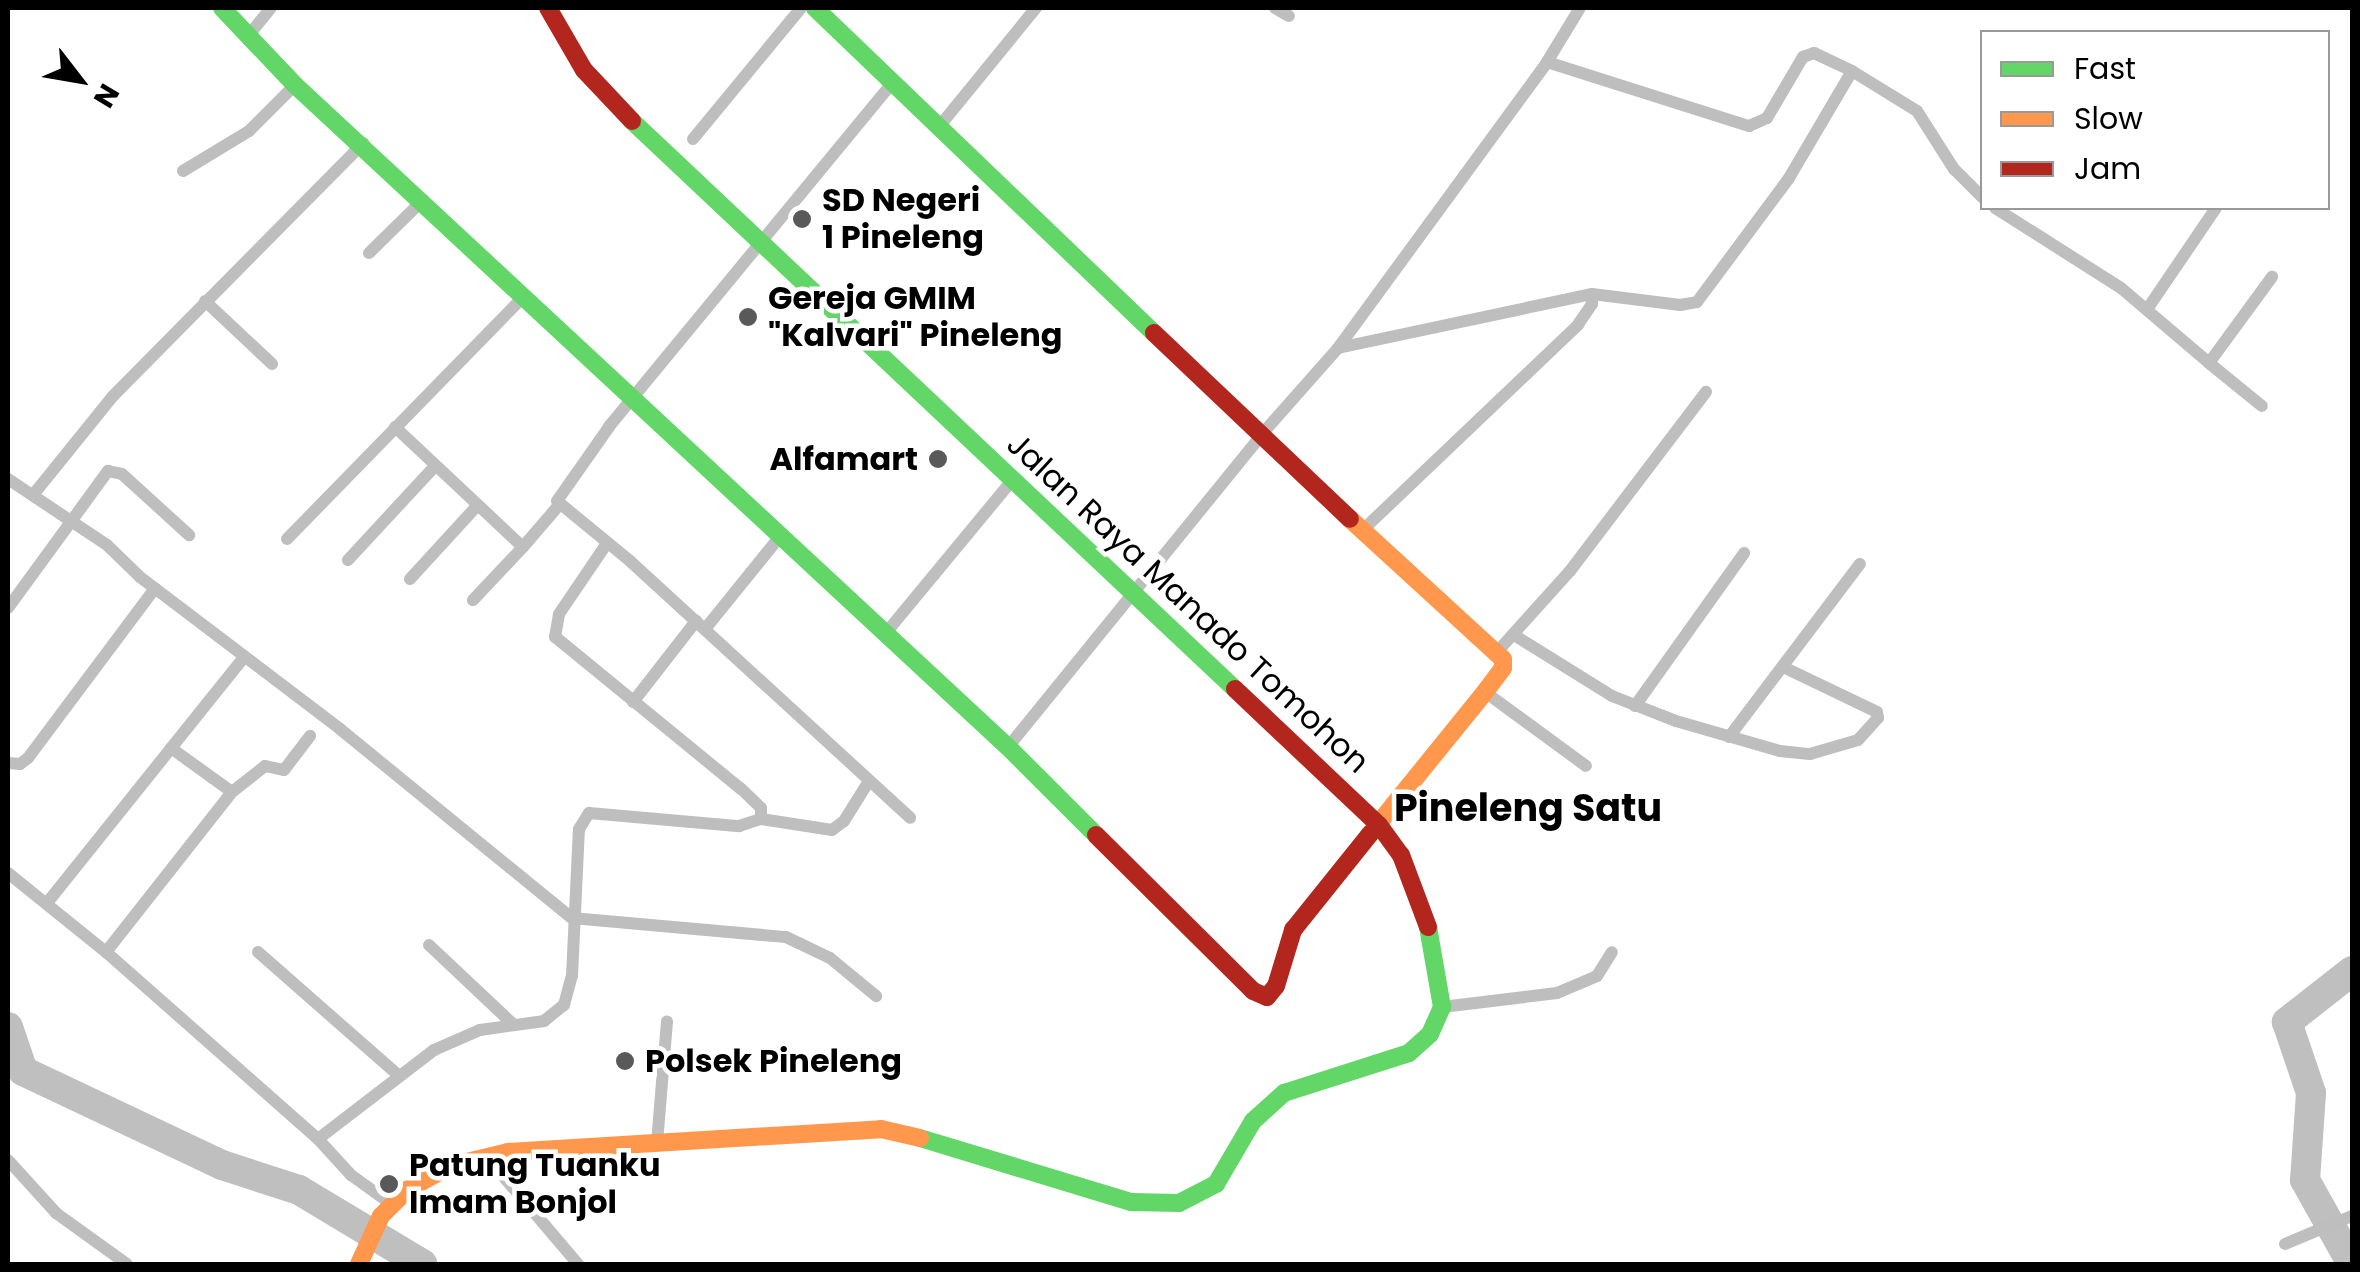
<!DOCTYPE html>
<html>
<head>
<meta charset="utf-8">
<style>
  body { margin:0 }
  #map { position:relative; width:2360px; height:1272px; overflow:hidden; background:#fff; font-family:Poppins,sans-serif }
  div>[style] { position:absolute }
  .river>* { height:30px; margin:-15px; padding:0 15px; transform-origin:15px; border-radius:15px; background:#bfbfbf }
  .street>* { height:12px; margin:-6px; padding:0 6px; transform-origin:6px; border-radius:6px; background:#bebebe }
  .fast>* { height:18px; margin:-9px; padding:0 9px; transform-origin:9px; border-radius:9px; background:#63d668 }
  .slow>* { height:18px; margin:-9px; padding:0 9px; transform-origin:9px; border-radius:9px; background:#ff974d }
  .jam>* { height:18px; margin:-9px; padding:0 9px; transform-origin:9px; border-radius:9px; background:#b3261e }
  .dots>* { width:28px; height:28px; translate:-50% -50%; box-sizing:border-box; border:5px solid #fff; border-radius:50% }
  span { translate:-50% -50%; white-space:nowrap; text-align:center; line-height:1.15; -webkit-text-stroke:9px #fff; paint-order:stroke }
  .poi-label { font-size:32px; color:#000; font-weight:700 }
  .left { translate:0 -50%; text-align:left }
  .right { translate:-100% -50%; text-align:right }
  .street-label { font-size:32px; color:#000 }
  .quarter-label { font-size:38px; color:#000; font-weight:700 }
  .frame { position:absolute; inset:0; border:10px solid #000; pointer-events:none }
  .legend { position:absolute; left:1980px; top:30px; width:350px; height:180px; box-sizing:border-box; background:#fff; border:2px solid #999; margin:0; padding:12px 18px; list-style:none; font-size:30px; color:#000 }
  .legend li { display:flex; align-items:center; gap:20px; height:50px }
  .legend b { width:50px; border:2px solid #999 }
  .north { position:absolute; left:30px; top:30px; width:100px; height:100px; -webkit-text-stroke:8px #fff; paint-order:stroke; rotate:121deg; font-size:28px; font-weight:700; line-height:40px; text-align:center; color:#000 }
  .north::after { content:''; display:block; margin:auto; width:35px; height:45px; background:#000; clip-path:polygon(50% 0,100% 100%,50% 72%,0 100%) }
</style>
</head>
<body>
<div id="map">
  <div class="river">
    <i style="left:2352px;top:971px;width:83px;rotate:141.9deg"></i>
    <i style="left:2287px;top:1022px;width:75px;rotate:71.3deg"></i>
    <i style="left:2311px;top:1093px;width:87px;rotate:93.9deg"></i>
    <i style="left:2305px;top:1180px;width:96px;rotate:60.8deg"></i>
    <i style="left:8px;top:1027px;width:46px;rotate:71.2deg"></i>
    <i style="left:23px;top:1071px;width:220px;rotate:25.3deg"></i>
    <i style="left:222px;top:1165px;width:81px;rotate:18deg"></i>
    <i style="left:299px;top:1190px;width:144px;rotate:31deg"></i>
  </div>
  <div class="street">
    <i style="left:1275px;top:8px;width:16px;rotate:30deg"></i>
    <i style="left:249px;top:35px;width:35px;rotate:-51deg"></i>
    <i style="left:1547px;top:62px;width:212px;rotate:17.6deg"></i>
    <i style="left:1749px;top:126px;width:20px;rotate:-24deg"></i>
    <i style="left:1767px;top:118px;width:71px;rotate:-59.5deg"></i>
    <i style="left:1803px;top:57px;width:12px;rotate:-20deg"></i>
    <i style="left:1814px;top:53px;width:42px;rotate:25.3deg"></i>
    <i style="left:1852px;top:71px;width:76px;rotate:31.6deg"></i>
    <i style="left:1917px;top:111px;width:69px;rotate:57.5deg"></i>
    <i style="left:1954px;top:169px;width:40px;rotate:45deg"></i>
    <i style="left:893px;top:82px;width:447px;rotate:129.5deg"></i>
    <i style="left:609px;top:427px;width:90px;rotate:125.1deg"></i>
    <i style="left:557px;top:501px;width:94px;rotate:39.4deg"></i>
    <i style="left:630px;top:561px;width:380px;rotate:42.5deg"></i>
    <i style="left:938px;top:128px;width:155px;rotate:-50.8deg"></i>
    <i style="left:693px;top:139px;width:170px;rotate:-50.5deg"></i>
    <i style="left:183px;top:171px;width:77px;rotate:-31.2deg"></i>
    <i style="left:249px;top:131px;width:65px;rotate:-45deg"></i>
    <i style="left:1995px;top:208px;width:149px;rotate:32.4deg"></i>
    <i style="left:2121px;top:288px;width:116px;rotate:40.4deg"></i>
    <i style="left:2209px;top:363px;width:107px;rotate:-53.8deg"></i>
    <i style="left:369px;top:253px;width:76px;rotate:-44.5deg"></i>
    <i style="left:1592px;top:294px;width:89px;rotate:7.1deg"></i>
    <i style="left:1680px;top:305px;width:17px;rotate:-10deg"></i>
    <i style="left:1697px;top:302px;width:154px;rotate:-53.4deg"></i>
    <i style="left:1789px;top:178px;width:124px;rotate:-59.5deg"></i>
    <i style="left:205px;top:301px;width:92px;rotate:43.2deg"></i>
    <i style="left:2148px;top:308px;width:121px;rotate:-55.8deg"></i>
    <i style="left:1338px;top:348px;width:260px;rotate:-12deg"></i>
    <i style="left:1592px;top:294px;width:10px;rotate:90deg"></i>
    <i style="left:1592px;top:304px;width:25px;rotate:124deg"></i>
    <i style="left:1578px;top:325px;width:298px;rotate:136.4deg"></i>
    <i style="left:2209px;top:363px;width:68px;rotate:39.1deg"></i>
    <i style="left:395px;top:427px;width:175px;rotate:43.2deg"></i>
    <i style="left:523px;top:547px;width:73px;rotate:133.3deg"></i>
    <i style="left:8px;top:479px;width:119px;rotate:33.7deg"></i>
    <i style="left:107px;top:545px;width:46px;rotate:44.1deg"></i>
    <i style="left:140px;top:577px;width:251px;rotate:37.2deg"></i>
    <i style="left:340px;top:729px;width:299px;rotate:39.2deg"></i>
    <i style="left:572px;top:918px;width:215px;rotate:5.1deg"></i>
    <i style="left:786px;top:937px;width:49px;rotate:25.5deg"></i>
    <i style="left:830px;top:958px;width:60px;rotate:39.6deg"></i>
    <i style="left:33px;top:495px;width:127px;rotate:-51.1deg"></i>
    <i style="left:113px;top:396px;width:356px;rotate:-45.3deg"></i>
    <i style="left:287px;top:539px;width:338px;rotate:-45.7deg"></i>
    <i style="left:523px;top:547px;width:55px;rotate:-49.4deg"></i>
    <i style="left:348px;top:560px;width:128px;rotate:-47.2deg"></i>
    <i style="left:410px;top:579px;width:99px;rotate:-47.5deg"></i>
    <i style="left:8px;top:608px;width:170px;rotate:-53.9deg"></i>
    <i style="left:108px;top:471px;width:14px;rotate:12deg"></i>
    <i style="left:122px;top:474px;width:91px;rotate:42.3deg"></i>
    <i style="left:705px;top:629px;width:121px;rotate:-51deg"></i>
    <i style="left:885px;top:634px;width:201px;rotate:-50.4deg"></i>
    <i style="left:1514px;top:635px;width:115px;rotate:31.9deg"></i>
    <i style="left:1612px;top:696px;width:69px;rotate:21.3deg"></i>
    <i style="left:1676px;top:721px;width:108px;rotate:16.1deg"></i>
    <i style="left:1780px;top:751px;width:30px;rotate:6deg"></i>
    <i style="left:1810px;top:754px;width:50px;rotate:-16.3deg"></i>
    <i style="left:1858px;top:740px;width:30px;rotate:-48deg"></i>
    <i style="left:1878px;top:718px;width:6px;rotate:-99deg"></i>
    <i style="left:1877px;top:712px;width:102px;rotate:-154.4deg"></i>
    <i style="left:1497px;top:652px;width:109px;rotate:-48deg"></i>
    <i style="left:1570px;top:571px;width:225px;rotate:-52.8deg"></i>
    <i style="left:1485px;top:692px;width:125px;rotate:36.2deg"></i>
    <i style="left:633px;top:702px;width:103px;rotate:-52.1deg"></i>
    <i style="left:1635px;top:706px;width:188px;rotate:-54.5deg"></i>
    <i style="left:1729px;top:737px;width:217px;rotate:-52.9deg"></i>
    <i style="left:1008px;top:747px;width:403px;rotate:-50.9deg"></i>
    <i style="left:1262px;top:434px;width:115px;rotate:-48.5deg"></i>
    <i style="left:1338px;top:348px;width:354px;rotate:-53.8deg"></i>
    <i style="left:1547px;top:62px;width:63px;rotate:-58.6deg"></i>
    <i style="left:171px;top:748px;width:75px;rotate:35.8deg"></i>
    <i style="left:8px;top:763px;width:12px;rotate:5deg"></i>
    <i style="left:20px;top:764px;width:10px;rotate:-37deg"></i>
    <i style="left:28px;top:758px;width:212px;rotate:-53.2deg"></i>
    <i style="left:761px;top:819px;width:72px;rotate:8.8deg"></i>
    <i style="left:832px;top:830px;width:15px;rotate:-37deg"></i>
    <i style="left:844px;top:821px;width:47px;rotate:-58deg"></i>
    <i style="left:8px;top:873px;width:126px;rotate:38.9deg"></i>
    <i style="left:106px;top:952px;width:283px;rotate:41.4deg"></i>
    <i style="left:318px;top:1139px;width:49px;rotate:47.5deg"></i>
    <i style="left:351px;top:1175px;width:49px;rotate:35.9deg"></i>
    <i style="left:47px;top:903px;width:315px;rotate:-51.3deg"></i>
    <i style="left:429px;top:945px;width:117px;rotate:43.3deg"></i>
    <i style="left:106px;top:952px;width:204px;rotate:-51.8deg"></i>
    <i style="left:232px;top:792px;width:42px;rotate:-38.2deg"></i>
    <i style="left:265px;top:766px;width:19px;rotate:12deg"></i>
    <i style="left:284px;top:770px;width:43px;rotate:-52.6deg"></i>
    <i style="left:258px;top:952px;width:185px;rotate:41.3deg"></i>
    <i style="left:1442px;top:1007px;width:116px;rotate:-6.9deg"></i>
    <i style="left:1557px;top:993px;width:43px;rotate:-23deg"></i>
    <i style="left:1597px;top:976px;width:28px;rotate:-58deg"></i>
    <i style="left:318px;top:1139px;width:146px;rotate:-37.5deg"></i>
    <i style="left:434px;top:1050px;width:50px;rotate:-23.5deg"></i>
    <i style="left:480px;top:1030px;width:65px;rotate:-8deg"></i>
    <i style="left:544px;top:1021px;width:26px;rotate:-39deg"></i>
    <i style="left:564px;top:1005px;width:30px;rotate:-75deg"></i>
    <i style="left:572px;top:976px;width:147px;rotate:-87.3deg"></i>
    <i style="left:579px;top:829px;width:19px;rotate:-58deg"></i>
    <i style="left:589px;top:813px;width:151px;rotate:5deg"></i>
    <i style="left:739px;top:826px;width:23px;rotate:-18deg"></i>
    <i style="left:761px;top:819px;width:11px;rotate:-90deg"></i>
    <i style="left:761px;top:808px;width:28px;rotate:-136deg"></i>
    <i style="left:741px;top:789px;width:240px;rotate:-140.7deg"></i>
    <i style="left:555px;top:637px;width:23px;rotate:-80deg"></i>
    <i style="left:559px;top:614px;width:86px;rotate:-55.9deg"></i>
    <i style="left:657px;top:1143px;width:122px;rotate:-85.3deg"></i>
    <i style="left:486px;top:1156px;width:142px;rotate:49.6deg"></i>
    <i style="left:8px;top:1160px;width:72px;rotate:47.8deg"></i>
    <i style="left:56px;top:1213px;width:87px;rotate:35.7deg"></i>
    <i style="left:2285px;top:1244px;width:73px;rotate:-22.7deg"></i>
  </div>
  <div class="fast">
    <i style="left:222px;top:8px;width:106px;rotate:46.5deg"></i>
    <i style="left:295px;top:85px;width:973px;rotate:42.88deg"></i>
    <i style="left:1008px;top:747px;width:124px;rotate:45deg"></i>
    <i style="left:815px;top:8px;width:470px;rotate:43.8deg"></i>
    <i style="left:632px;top:121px;width:828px;rotate:43.29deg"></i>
    <i style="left:920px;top:1138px;width:220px;rotate:16.9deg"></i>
    <i style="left:1131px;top:1202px;width:48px;rotate:1.2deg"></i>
    <i style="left:1179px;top:1203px;width:42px;rotate:-27.2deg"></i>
    <i style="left:1216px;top:1184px;width:73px;rotate:-59.6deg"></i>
    <i style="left:1253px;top:1121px;width:42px;rotate:-42.1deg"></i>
    <i style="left:1284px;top:1093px;width:131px;rotate:-17.7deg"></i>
    <i style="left:1409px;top:1053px;width:28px;rotate:-42deg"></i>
    <i style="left:1430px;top:1034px;width:30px;rotate:-66deg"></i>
    <i style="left:1442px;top:1007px;width:81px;rotate:-99.9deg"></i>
  </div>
  <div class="slow">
    <i style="left:1350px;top:519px;width:207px;rotate:42.5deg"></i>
    <i style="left:1503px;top:659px;width:9px;rotate:90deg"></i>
    <i style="left:1503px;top:668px;width:30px;rotate:127deg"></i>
    <i style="left:1485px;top:692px;width:183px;rotate:129deg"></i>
    <i style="left:359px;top:1264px;width:53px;rotate:-65.4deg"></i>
    <i style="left:381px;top:1216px;width:37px;rotate:-45deg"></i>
    <i style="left:407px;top:1190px;width:49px;rotate:-29.2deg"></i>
    <i style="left:450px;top:1166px;width:60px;rotate:-13.6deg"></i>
    <i style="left:508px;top:1152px;width:374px;rotate:-3.5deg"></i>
    <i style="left:881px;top:1129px;width:40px;rotate:13deg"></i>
  </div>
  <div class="jam">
    <i style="left:548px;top:8px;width:72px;rotate:59.9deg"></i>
    <i style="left:584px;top:70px;width:70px;rotate:46.7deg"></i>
    <i style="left:1154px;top:333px;width:270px;rotate:43.5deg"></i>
    <i style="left:1235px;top:689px;width:198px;rotate:43.4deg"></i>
    <i style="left:1379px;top:825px;width:37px;rotate:54deg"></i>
    <i style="left:1401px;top:855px;width:77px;rotate:69.4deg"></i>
    <i style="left:1096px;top:835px;width:221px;rotate:44.8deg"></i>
    <i style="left:1253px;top:991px;width:15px;rotate:23deg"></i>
    <i style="left:1267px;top:997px;width:14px;rotate:-51deg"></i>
    <i style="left:1276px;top:986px;width:59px;rotate:-73.1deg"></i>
    <i style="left:1293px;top:930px;width:123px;rotate:-51.3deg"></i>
  </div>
  <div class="dots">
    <i style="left:802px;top:219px;background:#595959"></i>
    <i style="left:748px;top:317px;background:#595959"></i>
    <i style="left:938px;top:459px;background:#595959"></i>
    <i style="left:625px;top:1061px;background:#595959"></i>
    <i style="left:389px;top:1184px;background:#595959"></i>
  </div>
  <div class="poi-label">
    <span class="left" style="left:822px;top:219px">SD Negeri<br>1 Pineleng</span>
    <span class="left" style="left:768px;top:317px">Gereja GMIM<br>"Kalvari" Pineleng</span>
    <span class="right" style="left:918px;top:459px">Alfamart</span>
    <span class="left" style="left:645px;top:1061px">Polsek Pineleng</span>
    <span class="left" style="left:409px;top:1184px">Patung Tuanku<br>Imam Bonjol</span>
  </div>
  <div class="street-label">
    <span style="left:1188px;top:603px;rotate:43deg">Jalan Raya Manado Tomohon</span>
  </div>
  <div class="quarter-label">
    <span style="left:1528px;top:808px">Pineleng Satu</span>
  </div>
  <div class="frame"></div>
  <ul class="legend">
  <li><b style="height:12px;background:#63d668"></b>Fast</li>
  <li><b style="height:12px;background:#ff974d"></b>Slow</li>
  <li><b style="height:12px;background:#b3261e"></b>Jam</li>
  </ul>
  <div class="north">N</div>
</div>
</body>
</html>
